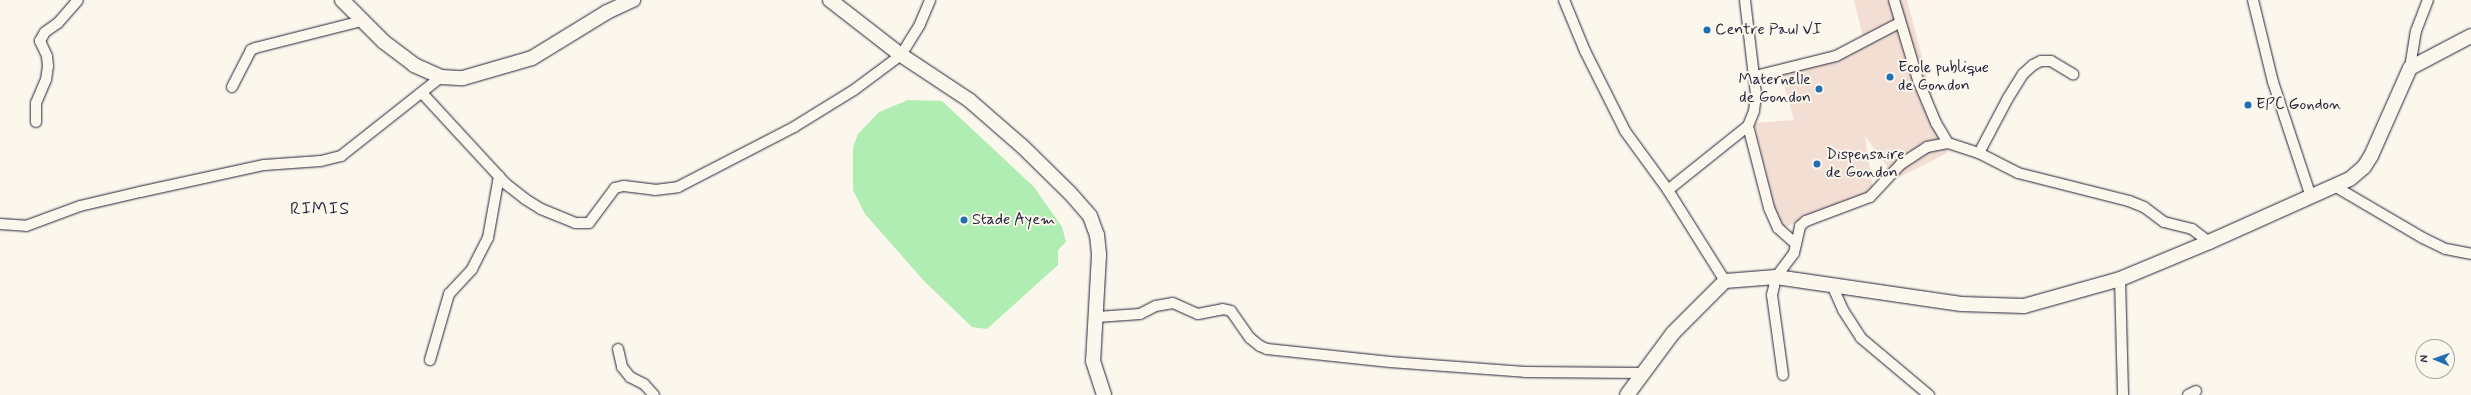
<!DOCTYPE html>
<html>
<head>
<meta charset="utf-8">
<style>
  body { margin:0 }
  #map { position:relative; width:2471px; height:395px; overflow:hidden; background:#fbf7ec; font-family:Mynerve,sans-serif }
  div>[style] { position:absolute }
  .built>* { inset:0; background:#f3ded4 }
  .green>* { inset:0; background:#b0edb2 }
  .roads { filter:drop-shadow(0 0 1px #22223b) drop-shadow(0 0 1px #22223b) }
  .street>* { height:10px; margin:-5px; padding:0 5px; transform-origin:5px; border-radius:5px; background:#fbf7ec }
  .secondary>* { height:14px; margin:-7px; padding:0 7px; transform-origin:7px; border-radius:7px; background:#fbf7ec }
  .dots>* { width:11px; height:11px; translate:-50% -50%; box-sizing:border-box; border:2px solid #fbf7ec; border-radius:50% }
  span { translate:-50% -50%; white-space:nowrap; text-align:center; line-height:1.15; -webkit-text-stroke:4px #fbf7ec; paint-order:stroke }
  .poi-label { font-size:16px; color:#22223b }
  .left { translate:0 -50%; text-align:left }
  .right { translate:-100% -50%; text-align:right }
  .quarter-label { font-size:18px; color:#22223b; letter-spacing:1px }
  .north { position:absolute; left:2415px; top:339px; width:40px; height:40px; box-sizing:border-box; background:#fbf7ec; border:1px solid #a4a2a5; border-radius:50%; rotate:272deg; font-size:11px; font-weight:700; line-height:16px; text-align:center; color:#22223b }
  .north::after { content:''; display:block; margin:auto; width:14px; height:18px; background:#1f6fb2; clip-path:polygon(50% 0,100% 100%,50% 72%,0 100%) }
</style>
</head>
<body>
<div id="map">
  <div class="built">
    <i style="clip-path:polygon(1854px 0,1907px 0,1947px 153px,1896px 179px,1865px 136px,1873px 189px,1867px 196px,1780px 229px,1754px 123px,1794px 120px,1781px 75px,1848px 56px,1865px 46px)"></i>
  </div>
  <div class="green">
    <i style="clip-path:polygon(908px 100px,942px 101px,1034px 187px,1062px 227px,1066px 242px,1058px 250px,1058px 265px,987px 329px,972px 327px,924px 281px,865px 214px,853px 190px,853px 147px,858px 134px,879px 112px)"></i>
  </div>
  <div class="roads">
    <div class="street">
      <i style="left:1564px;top:0;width:55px;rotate:67.6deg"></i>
      <i style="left:1585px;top:51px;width:89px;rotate:63.4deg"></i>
      <i style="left:1625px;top:131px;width:73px;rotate:53.9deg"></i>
      <i style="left:1894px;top:0;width:84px;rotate:73.3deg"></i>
      <i style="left:1918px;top:80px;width:47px;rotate:67.3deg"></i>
      <i style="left:1936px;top:123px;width:23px;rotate:59deg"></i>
      <i style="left:1948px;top:143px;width:33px;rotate:18deg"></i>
      <i style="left:1979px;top:153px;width:44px;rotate:27.1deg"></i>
      <i style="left:2018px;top:173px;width:114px;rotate:14.2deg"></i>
      <i style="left:2129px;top:201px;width:16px;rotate:22deg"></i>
      <i style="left:2144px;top:207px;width:25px;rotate:37deg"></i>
      <i style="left:2164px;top:222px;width:29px;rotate:14deg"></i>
      <i style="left:2192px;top:229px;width:21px;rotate:37deg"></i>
      <i style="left:2253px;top:0;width:84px;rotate:76.3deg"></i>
      <i style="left:2273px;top:82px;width:121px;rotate:71.7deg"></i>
      <i style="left:2410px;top:68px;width:37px;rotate:-81deg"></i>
      <i style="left:2416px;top:31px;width:33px;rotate:-69deg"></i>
      <i style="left:1755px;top:76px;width:83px;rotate:-13.9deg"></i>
      <i style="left:1836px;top:56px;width:71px;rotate:-27.6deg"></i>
      <i style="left:232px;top:87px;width:42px;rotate:-62.8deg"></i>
      <i style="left:251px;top:50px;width:4px;rotate:-27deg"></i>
      <i style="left:255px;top:48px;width:110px;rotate:-14.2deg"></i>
      <i style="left:422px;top:93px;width:124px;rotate:47.3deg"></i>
      <i style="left:506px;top:184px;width:24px;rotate:38deg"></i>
      <i style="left:525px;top:199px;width:19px;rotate:32deg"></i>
      <i style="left:541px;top:209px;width:37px;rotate:22deg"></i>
      <i style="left:575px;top:223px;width:14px"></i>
      <i style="left:589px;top:223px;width:44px;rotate:-53.4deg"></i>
      <i style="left:615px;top:188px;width:9px;rotate:-13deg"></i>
      <i style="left:624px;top:186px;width:31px;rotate:7deg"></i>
      <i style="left:655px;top:190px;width:23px;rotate:-7deg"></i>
      <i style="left:678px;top:187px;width:131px;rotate:-27.3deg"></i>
      <i style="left:794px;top:127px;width:70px;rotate:-31.7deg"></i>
      <i style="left:854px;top:90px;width:59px;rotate:-36.7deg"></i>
      <i style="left:901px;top:55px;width:36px;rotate:-58deg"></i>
      <i style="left:920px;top:24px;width:26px;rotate:-67deg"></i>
      <i style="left:36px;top:122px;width:19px;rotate:-90deg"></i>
      <i style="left:36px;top:103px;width:25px;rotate:-67deg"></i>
      <i style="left:46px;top:80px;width:14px;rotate:-82deg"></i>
      <i style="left:48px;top:66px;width:10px;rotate:-96deg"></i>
      <i style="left:47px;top:56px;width:17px;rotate:-115deg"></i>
      <i style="left:40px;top:41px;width:10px;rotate:-61deg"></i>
      <i style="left:45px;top:32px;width:16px;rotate:-35deg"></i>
      <i style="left:58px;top:23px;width:30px;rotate:-49deg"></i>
      <i style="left:1748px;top:126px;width:85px;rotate:75.6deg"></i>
      <i style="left:1769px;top:208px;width:22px;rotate:66deg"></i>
      <i style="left:1778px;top:228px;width:24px;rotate:42deg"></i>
      <i style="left:1979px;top:153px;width:62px;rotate:-62.2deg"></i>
      <i style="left:2008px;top:98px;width:28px;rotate:-58deg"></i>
      <i style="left:2023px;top:74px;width:13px;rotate:-42deg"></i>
      <i style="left:2033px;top:65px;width:9px;rotate:-27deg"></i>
      <i style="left:2041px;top:61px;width:10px"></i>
      <i style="left:2051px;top:61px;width:26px;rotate:31deg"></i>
      <i style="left:2336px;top:187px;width:101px;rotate:30.4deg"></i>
      <i style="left:2423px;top:238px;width:25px;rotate:26deg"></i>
      <i style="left:2446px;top:249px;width:25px;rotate:11deg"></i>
      <i style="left:0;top:224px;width:26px;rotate:4deg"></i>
      <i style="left:26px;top:226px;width:58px;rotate:-20.3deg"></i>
      <i style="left:80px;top:206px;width:62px;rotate:-13.1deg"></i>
      <i style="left:140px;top:192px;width:127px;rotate:-12.3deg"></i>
      <i style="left:264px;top:165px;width:57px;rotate:-4deg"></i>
      <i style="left:321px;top:161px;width:21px;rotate:-14deg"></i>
      <i style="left:341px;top:156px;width:127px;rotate:-38.3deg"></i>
      <i style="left:2120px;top:279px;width:116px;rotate:88.5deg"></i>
      <i style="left:1725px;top:281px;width:107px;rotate:-122.1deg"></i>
      <i style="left:1668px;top:190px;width:102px;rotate:-38.7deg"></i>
      <i style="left:1748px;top:126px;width:16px;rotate:-68deg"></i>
      <i style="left:1754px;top:111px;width:17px;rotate:-83deg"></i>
      <i style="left:1756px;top:94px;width:95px;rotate:-96.7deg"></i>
      <i style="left:1832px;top:285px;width:27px;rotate:66deg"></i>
      <i style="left:1843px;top:310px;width:33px;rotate:57deg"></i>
      <i style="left:1861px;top:338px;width:89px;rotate:40deg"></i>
      <i style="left:1097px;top:317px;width:43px;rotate:-4deg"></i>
      <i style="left:1140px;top:314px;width:18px;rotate:-27deg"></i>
      <i style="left:1156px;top:306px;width:17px;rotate:-10deg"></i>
      <i style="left:1173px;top:303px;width:27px;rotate:24deg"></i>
      <i style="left:1198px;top:314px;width:25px;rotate:-11deg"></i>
      <i style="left:1223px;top:309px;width:8px;rotate:14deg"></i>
      <i style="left:1231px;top:311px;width:33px;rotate:55deg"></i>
      <i style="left:1250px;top:338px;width:13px;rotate:39deg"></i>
      <i style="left:1260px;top:346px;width:8px;rotate:23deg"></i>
      <i style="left:1267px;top:349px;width:124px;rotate:6deg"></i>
      <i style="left:1390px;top:362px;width:135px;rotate:4.2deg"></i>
      <i style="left:1525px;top:372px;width:116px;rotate:0.5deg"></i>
      <i style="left:618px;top:349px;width:18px;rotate:77deg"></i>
      <i style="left:622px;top:367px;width:13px;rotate:51deg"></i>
      <i style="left:630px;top:377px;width:16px;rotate:27deg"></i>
      <i style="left:644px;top:384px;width:15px;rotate:48deg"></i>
      <i style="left:430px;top:360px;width:69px;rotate:-73.9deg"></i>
      <i style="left:449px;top:294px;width:34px;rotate:-47deg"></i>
      <i style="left:472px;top:269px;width:35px;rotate:-63deg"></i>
      <i style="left:488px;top:238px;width:63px;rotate:-79.9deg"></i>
      <i style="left:1783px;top:375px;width:81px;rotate:-97.8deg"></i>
      <i style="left:1772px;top:295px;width:18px;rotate:-77deg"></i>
      <i style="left:1776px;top:277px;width:30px;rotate:-53deg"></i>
      <i style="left:1794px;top:253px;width:28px;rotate:-77deg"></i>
      <i style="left:1800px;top:226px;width:8px;rotate:-40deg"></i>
      <i style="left:1806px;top:221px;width:68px;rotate:-20.6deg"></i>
      <i style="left:1870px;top:197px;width:45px;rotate:-46.8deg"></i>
      <i style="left:1901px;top:164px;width:31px;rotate:-33deg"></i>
      <i style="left:1927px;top:147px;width:21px;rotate:-11deg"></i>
      <i style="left:2188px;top:395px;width:9px;rotate:-27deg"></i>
    </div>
    <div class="secondary">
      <i style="left:342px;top:0;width:59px;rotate:45deg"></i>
      <i style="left:384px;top:42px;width:38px;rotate:37deg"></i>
      <i style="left:414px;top:65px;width:30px;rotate:24deg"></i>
      <i style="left:441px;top:77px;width:22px;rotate:3deg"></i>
      <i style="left:463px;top:78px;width:72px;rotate:-16.2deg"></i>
      <i style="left:532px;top:58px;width:88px;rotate:-31.5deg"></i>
      <i style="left:607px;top:12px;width:29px;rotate:-25deg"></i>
      <i style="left:830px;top:0;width:90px;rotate:37.8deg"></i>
      <i style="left:901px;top:55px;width:82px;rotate:33.5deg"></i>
      <i style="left:969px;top:100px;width:70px;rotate:41deg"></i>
      <i style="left:1022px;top:146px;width:67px;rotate:44.4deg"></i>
      <i style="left:1070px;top:193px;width:30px;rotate:49deg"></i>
      <i style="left:1090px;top:216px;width:20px;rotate:70deg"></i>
      <i style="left:1097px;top:235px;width:20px;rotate:84deg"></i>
      <i style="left:1099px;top:255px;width:106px;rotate:93.2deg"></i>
      <i style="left:1093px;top:361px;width:36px;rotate:72deg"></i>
      <i style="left:1627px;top:395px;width:77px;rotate:-53.4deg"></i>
      <i style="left:1673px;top:333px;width:74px;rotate:-45deg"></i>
      <i style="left:1725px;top:281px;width:51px;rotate:-4.5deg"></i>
      <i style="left:1776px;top:277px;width:187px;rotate:8.3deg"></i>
      <i style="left:1961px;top:304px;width:63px;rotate:1.8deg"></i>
      <i style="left:2024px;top:306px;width:100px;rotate:-15.7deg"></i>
      <i style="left:2120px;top:279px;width:96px;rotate:-22.6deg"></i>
      <i style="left:2209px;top:242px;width:154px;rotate:-24.1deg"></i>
      <i style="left:2350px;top:179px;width:18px;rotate:-41deg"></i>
      <i style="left:2364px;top:167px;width:13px;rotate:-58deg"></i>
      <i style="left:2371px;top:156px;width:96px;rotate:-66.1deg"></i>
      <i style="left:2410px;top:68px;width:69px;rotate:-27.7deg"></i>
    </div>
  </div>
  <div class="dots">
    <i style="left:1707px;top:30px;background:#1f6fb2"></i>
    <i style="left:1890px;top:77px;background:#1f6fb2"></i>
    <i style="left:1819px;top:89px;background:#1f6fb2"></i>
    <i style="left:2248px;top:105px;background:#1f6fb2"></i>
    <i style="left:1817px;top:164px;background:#1f6fb2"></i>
    <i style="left:964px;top:220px;background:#1f6fb2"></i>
  </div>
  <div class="poi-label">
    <span class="left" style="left:1715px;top:30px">Centre Paul VI</span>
    <span class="left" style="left:1898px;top:77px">Ecole publique<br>de Gondon</span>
    <span class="right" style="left:1811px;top:89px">Maternelle<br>de Gondon</span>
    <span class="left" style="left:2256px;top:105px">EPC Gondon</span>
    <span class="left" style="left:1826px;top:164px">Dispensaire<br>de Gondon</span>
    <span class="left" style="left:972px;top:220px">Stade Ayem</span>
  </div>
  <div class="quarter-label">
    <span style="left:320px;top:209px">RIMIS</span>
  </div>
  <div class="north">N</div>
</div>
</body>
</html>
